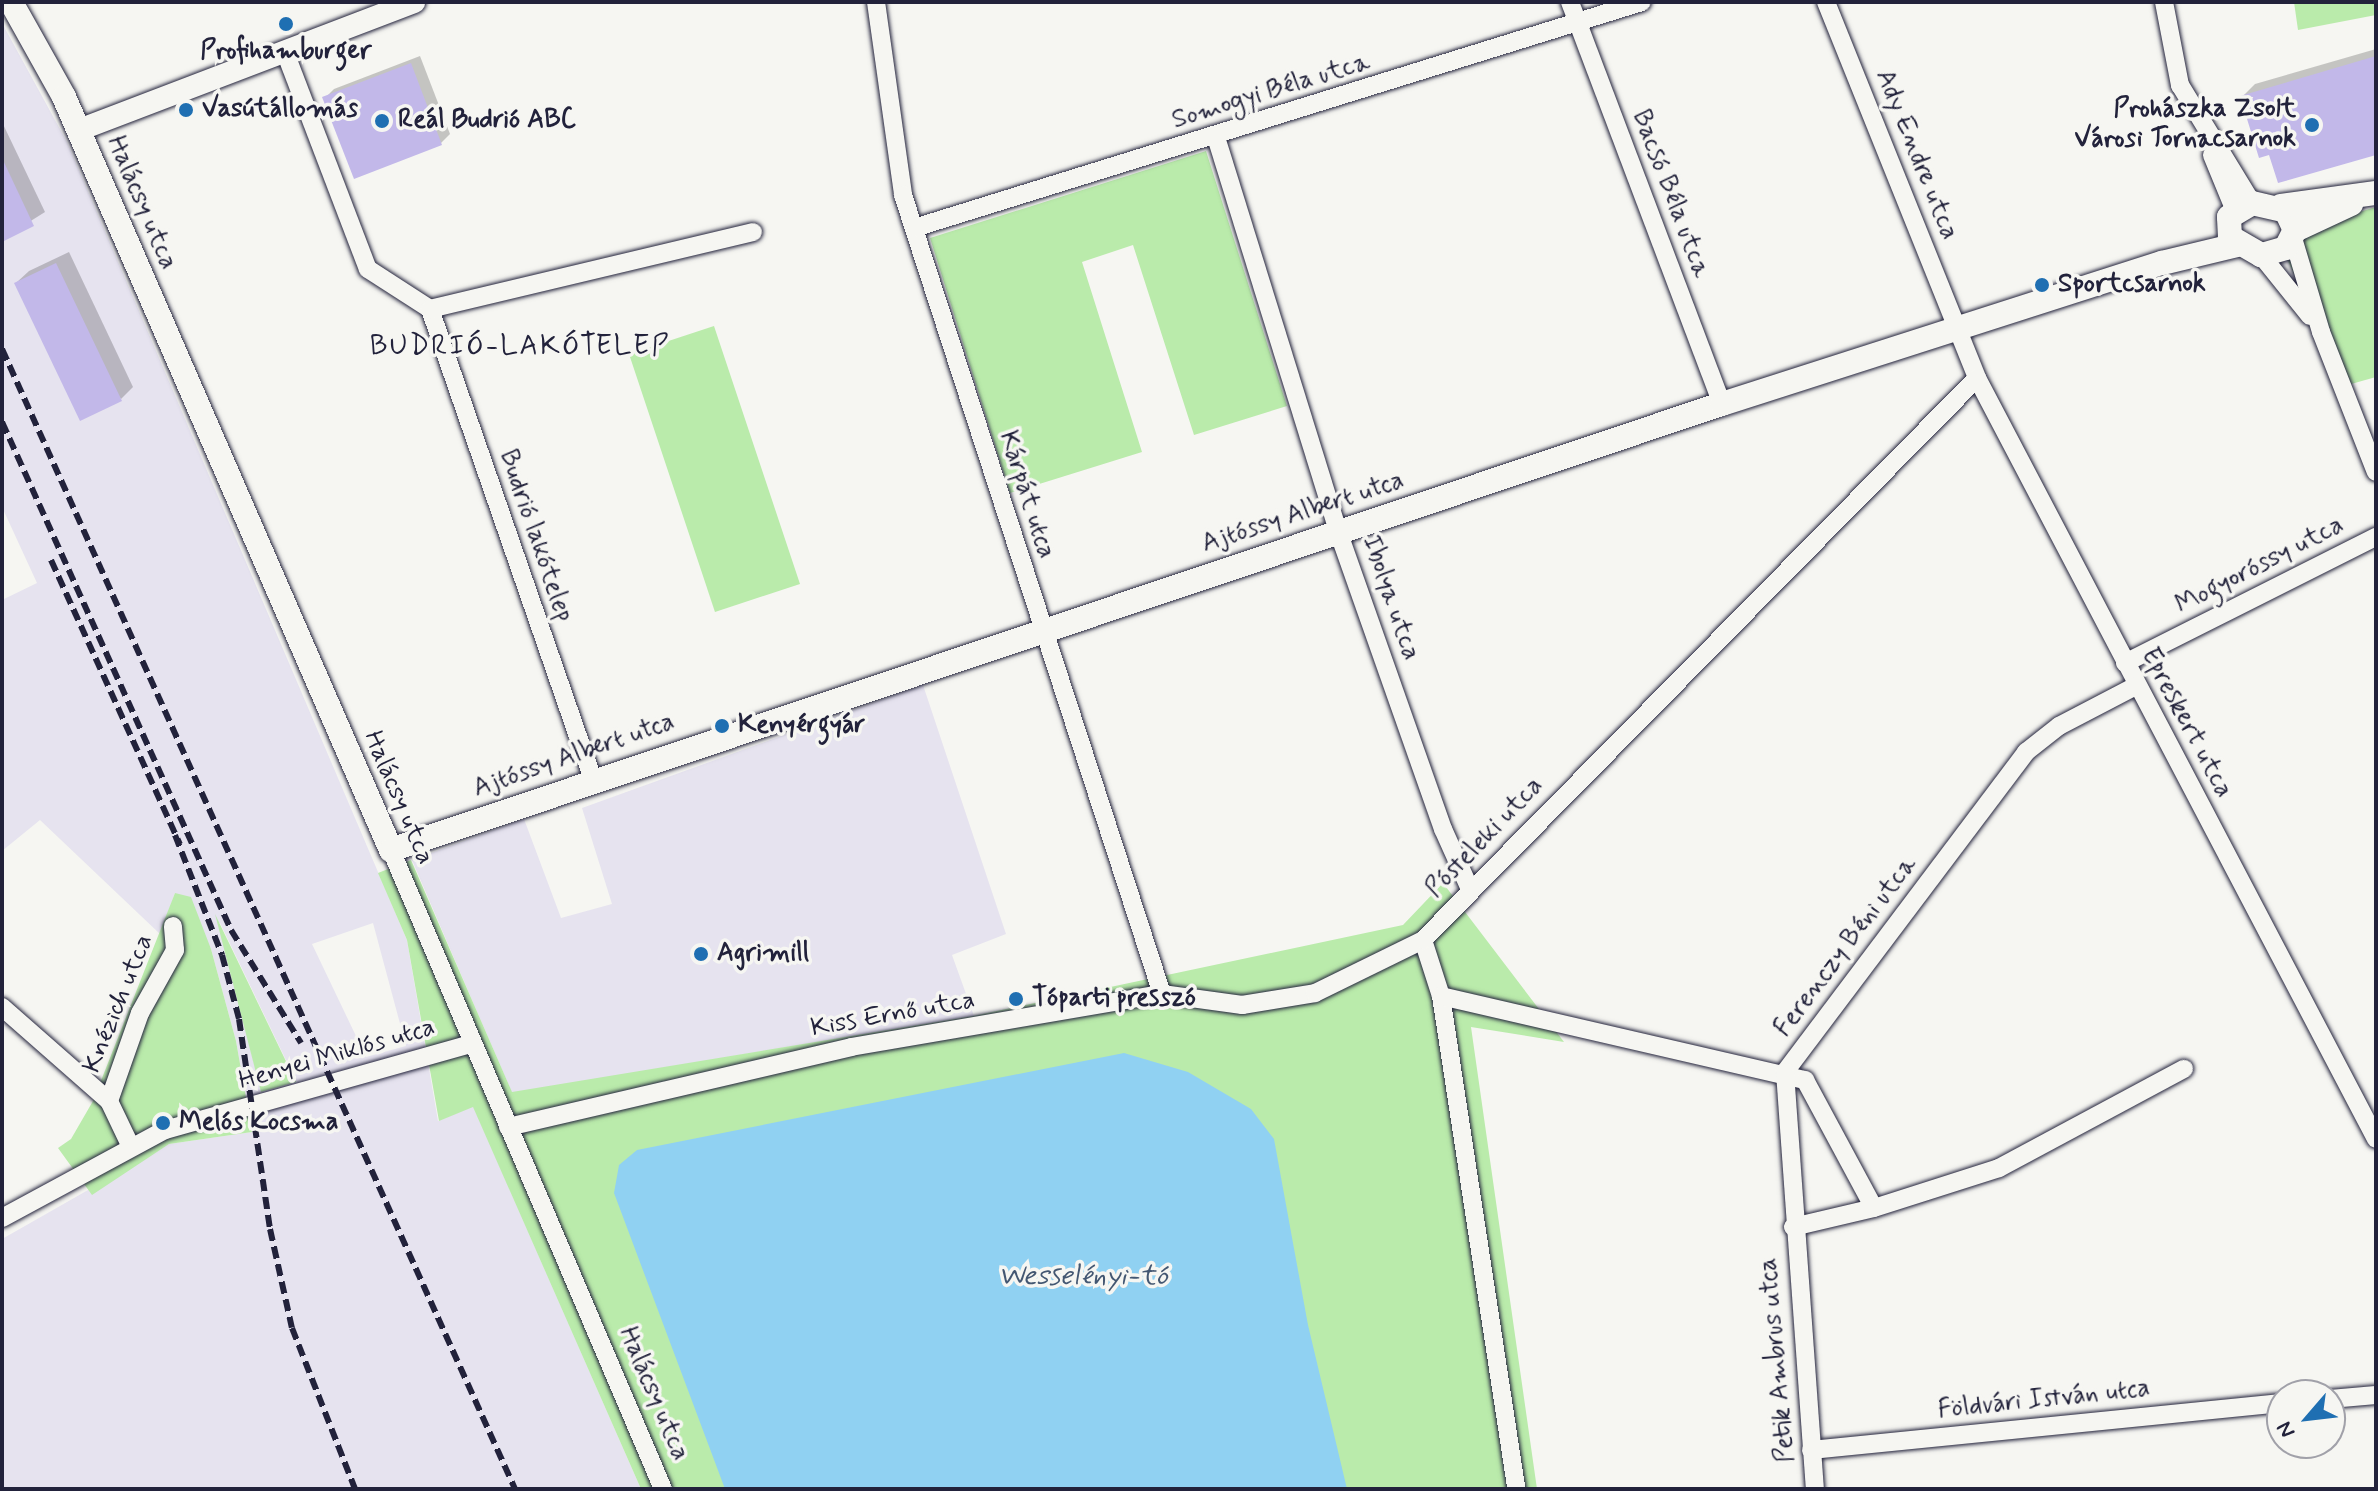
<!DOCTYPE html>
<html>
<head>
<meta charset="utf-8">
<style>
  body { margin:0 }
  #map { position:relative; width:2378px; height:1491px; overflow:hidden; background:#f6f6f2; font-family:Mynerve,sans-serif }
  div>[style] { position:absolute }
  .built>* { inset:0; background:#e6e3ef }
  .green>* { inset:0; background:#baebab }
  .water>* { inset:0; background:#90d1f2 }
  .shadow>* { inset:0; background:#0003 }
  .building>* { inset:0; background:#c2b8e9 }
  .roads { filter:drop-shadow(0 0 2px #22223b) drop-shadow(0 0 2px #22223b) }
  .minor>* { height:18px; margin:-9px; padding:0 9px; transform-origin:9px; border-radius:9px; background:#f6f6f2 }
  .tertiary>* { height:22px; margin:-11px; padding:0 11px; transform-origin:11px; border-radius:11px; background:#f6f6f2 }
  .secondary>* { height:24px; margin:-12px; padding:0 12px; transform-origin:12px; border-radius:12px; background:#f6f6f2 }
  .rail>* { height:6px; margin-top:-3px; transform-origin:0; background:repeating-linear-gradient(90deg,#22223b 0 12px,transparent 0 18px) }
  .dots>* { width:22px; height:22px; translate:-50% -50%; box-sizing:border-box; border:4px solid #f6f6f2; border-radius:50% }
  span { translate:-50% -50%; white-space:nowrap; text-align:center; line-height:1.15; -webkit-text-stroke:7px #f6f6f2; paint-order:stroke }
  .poi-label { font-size:26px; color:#22223b; font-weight:700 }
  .left { translate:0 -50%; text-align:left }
  .right { translate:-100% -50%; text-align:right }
  .street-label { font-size:26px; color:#22223b }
  .neighbourhood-label { font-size:28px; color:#22223b; letter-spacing:2px }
  .water-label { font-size:28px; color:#435772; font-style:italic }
  .frame { position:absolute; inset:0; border:4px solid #22223b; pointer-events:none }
  .north { position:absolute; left:2266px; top:1379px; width:80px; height:80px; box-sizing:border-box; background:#f6f6f2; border:2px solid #a1a1a9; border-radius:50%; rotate:242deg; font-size:22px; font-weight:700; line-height:32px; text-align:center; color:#22223b }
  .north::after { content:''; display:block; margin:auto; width:28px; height:36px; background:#1f6fb2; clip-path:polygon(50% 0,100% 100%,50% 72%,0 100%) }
</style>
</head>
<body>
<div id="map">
  <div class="built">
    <i style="clip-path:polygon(evenodd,2px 23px,67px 142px,407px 940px,438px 1121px,473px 1106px,641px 1489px,2px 1489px,2px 1239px,169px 1144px,252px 1132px,236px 1041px,211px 949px,175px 893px,160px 934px,40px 820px,2px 851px,2px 600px,37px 583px,2px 507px,2px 23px,219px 923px,220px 923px,296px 1081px,261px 1091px,219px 923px,2px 23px,373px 923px,406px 1046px,366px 1057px,312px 944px,373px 923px)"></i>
    <i style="clip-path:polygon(923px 685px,1006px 934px,952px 955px,974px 1016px,512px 1093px,412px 860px,524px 819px,561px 918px,612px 904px,582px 808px)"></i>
  </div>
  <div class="green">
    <i style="clip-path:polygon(2294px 2px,2376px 2px,2376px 15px,2298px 30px)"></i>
    <i style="clip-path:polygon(1206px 151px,1287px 406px,1194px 435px,1133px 245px,1082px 262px,1142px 452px,1010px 493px,930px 238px)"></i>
    <i style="clip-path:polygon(2376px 207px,2376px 377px,2344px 386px,2284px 252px,2302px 229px)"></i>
    <i style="clip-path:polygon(714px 326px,800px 584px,715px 612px,629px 354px)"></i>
    <i style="clip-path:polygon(411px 860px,512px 1092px,973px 1016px,1403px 925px,1443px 883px,1564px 1042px,1471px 1027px,1537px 1489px,641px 1489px,473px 1107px,439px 1121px,407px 940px,378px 873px)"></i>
    <i style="clip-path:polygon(175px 893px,191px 897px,211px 949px,236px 1041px,252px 1132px,169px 1144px,92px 1195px,58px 1148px,71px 1139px,93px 1101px)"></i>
    <i style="clip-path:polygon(215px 914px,296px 1082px,261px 1092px)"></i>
  </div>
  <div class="water">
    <i style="clip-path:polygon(1124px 1053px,1188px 1072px,1251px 1109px,1274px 1139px,1308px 1325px,1347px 1489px,725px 1489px,614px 1193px,619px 1165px,637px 1150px)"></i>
  </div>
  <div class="shadow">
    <i style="clip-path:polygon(2376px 49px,2376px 153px,2271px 152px,2243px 96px,2255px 84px)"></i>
    <i style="clip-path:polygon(420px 56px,450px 134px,441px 143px,355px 176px,325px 98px,334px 89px)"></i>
    <i style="clip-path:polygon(2px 122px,45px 212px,2px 239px)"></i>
    <i style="clip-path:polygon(69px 252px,133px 387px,121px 399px,16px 283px,29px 271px)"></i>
  </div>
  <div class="building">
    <i style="clip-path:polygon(2376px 56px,2376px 155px,2278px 183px,2269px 155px,2259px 158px,2240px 96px)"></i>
    <i style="clip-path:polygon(411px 63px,442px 145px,354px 179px,322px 97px)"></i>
    <i style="clip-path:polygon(2px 158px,34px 226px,2px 242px)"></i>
    <i style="clip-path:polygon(56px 263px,122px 401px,80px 421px,14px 283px)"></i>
  </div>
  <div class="roads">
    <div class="minor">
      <i style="left:876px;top:2px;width:195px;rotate:82deg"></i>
      <i style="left:903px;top:195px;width:840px;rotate:72.04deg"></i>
      <i style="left:1570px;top:2px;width:430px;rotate:69.3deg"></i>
      <i style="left:1826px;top:2px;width:405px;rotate:68.1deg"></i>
      <i style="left:1977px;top:378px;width:859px;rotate:62.33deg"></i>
      <i style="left:2164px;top:2px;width:85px;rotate:79.1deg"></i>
      <i style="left:2180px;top:85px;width:138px;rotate:58.6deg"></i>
      <i style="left:285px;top:52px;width:232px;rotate:69.1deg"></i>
      <i style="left:368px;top:269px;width:74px;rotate:32.8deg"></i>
      <i style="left:430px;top:309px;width:496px;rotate:70.9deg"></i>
      <i style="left:1216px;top:137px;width:412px;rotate:72.8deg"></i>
      <i style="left:1338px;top:531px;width:316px;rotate:70.6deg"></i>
      <i style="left:1443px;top:829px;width:66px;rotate:65.8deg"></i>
      <i style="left:2212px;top:155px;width:61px;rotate:67.7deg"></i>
      <i style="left:914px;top:228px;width:762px;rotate:-17.25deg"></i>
      <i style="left:2293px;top:238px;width:98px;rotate:73.4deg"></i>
      <i style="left:2321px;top:332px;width:150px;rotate:68.6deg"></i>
      <i style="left:2261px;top:255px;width:78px;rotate:51.2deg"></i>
      <i style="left:430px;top:309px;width:332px;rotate:-13.4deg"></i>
      <i style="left:2125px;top:663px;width:281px;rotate:-26.7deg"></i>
      <i style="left:391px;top:850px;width:694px;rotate:66.94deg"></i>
      <i style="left:1423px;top:940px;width:59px;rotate:72.2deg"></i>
      <i style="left:1441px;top:996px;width:499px;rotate:81.3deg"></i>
      <i style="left:1441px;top:996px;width:374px;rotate:13deg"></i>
      <i style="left:1805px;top:1080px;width:145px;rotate:61.7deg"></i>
      <i style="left:2px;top:1007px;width:142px;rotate:41.3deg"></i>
      <i style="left:109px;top:1101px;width:49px;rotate:64.5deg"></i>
      <i style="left:1785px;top:1072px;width:401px;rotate:-53deg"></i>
      <i style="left:2026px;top:752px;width:42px;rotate:-38.2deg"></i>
      <i style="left:2059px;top:726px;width:87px;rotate:-27.5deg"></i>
      <i style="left:1785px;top:1072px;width:418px;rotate:85.9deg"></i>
      <i style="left:109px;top:1101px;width:93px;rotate:-70.6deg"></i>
      <i style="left:140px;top:1013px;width:72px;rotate:-60.9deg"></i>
      <i style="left:175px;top:950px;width:24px;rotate:-95deg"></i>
      <i style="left:508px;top:1127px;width:352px;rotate:-13.1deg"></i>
      <i style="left:851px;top:1047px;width:315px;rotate:-9.7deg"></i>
      <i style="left:1162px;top:994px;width:81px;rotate:7.8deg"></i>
      <i style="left:1242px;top:1005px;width:74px;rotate:-9.3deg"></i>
      <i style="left:1315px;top:993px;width:120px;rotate:-26.1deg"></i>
      <i style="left:1423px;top:940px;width:789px;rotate:-45.41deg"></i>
      <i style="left:2px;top:1218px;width:185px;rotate:-28.4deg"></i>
      <i style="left:165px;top:1130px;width:318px;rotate:-15.7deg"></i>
      <i style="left:1793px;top:1227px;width:83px;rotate:-13.2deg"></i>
      <i style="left:1874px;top:1208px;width:131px;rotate:-17.7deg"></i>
      <i style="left:1999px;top:1168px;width:210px;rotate:-28.2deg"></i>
      <i style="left:2330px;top:1399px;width:46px;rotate:-5deg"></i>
      <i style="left:1811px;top:1450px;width:473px;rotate:-5.7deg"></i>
    </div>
    <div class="tertiary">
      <i style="left:79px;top:130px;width:359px;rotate:-20.9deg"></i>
    </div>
    <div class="secondary">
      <i style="left:11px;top:2px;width:109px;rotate:60.8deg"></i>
      <i style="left:64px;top:97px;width:821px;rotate:66.53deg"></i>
      <i style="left:391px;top:850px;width:1404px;rotate:-18.53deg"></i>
      <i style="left:1722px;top:404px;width:462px;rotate:-17.8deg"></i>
      <i style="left:2162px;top:263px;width:77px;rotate:-13.5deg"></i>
      <i style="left:2252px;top:203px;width:35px;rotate:13deg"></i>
      <i style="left:2286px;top:211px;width:21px;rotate:65deg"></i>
      <i style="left:2295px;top:230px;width:20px;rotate:117deg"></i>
      <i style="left:2286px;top:248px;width:26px;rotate:164deg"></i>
      <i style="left:2261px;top:255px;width:36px;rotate:-150deg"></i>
      <i style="left:2230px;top:237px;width:20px;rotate:-93deg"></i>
      <i style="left:2229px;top:217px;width:27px;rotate:-31deg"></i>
      <i style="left:2281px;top:206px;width:96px;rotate:-7.8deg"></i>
      <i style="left:2295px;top:230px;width:62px;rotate:-24.9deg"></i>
    </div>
  </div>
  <div class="rail">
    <i style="left:2px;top:349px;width:1250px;rotate:65.77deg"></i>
    <i style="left:2px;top:422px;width:557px;rotate:65.73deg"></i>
    <i style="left:231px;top:930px;width:133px;rotate:58.2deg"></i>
    <i style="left:51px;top:560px;width:312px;rotate:65.6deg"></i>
    <i style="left:175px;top:835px;width:129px;rotate:68.6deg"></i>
    <i style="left:222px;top:955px;width:66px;rotate:75.1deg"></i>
    <i style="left:239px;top:1019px;width:212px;rotate:81.6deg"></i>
    <i style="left:270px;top:1229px;width:101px;rotate:77.5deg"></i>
    <i style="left:292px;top:1328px;width:173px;rotate:68.6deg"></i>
  </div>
  <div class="dots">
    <i style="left:286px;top:24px;background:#1f6fb2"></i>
    <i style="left:186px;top:110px;background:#1f6fb2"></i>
    <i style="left:382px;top:121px;background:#1f6fb2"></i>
    <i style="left:2312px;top:125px;background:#1f6fb2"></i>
    <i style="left:2042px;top:285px;background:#1f6fb2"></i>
    <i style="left:722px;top:726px;background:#1f6fb2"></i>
    <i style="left:701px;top:954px;background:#1f6fb2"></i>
    <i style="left:1016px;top:999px;background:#1f6fb2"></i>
    <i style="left:163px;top:1123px;background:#1f6fb2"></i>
  </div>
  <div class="poi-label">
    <span style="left:286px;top:52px">Profihamburger</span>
    <span class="left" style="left:202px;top:110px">Vasútállomás</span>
    <span class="right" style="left:2296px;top:125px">Prohászka Zsolt<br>Városi Tornacsarnok</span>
    <span class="left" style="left:398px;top:121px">Reál Budrió ABC</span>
    <span class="left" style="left:2058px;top:285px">Sportcsarnok</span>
    <span class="left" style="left:738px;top:726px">Kenyérgyár</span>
    <span class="left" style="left:717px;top:954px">Agrimill</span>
    <span class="left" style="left:1032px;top:999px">Tóparti presszó</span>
    <span class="left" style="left:179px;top:1123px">Melós Kocsma</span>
  </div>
  <div class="street-label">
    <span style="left:1271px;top:92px;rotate:-17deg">Somogyi Béla utca</span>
    <span style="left:1916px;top:155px;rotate:68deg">Ady Endre utca</span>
    <span style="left:1670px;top:194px;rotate:69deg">Bacsó Béla utca</span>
    <span style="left:141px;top:203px;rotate:67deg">Halácsy utca</span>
    <span style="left:1026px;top:495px;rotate:72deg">Kárpát utca</span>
    <span style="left:1303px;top:513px;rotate:-18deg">Ajtóssy Albert utca</span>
    <span style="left:535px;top:536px;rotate:71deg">Budrió lakótelep</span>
    <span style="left:2260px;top:566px;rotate:-27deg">Mogyoróssy utca</span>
    <span style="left:1390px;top:598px;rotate:71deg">Ibolya utca</span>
    <span style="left:2186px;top:723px;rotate:62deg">Epreskert utca</span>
    <span style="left:574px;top:756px;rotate:-19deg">Ajtóssy Albert utca</span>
    <span style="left:398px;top:798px;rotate:67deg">Halácsy utca</span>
    <span style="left:1485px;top:838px;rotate:-46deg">Pósteleki utca</span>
    <span style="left:1846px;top:947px;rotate:-53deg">Ferenczy Béni utca</span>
    <span style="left:119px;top:1004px;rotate:-68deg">Knézich utca</span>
    <span style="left:893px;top:1015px;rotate:-10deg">Kiss Ernő utca</span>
    <span style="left:337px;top:1055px;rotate:-16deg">Henyei Miklós utca</span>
    <span style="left:1778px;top:1360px;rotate:-95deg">Petik Ambrus utca</span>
    <span style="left:653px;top:1394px;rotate:67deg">Halácsy utca</span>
    <span style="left:2044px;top:1400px;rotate:-6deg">Földvári István utca</span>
  </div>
  <div class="neighbourhood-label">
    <span style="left:520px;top:347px">BUDRIÓ-LAKÓTELEP</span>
  </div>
  <div class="water-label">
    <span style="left:1083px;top:1277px">Wesselényi-tó</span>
  </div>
  <div class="frame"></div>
  <div class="north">N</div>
</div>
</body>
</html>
